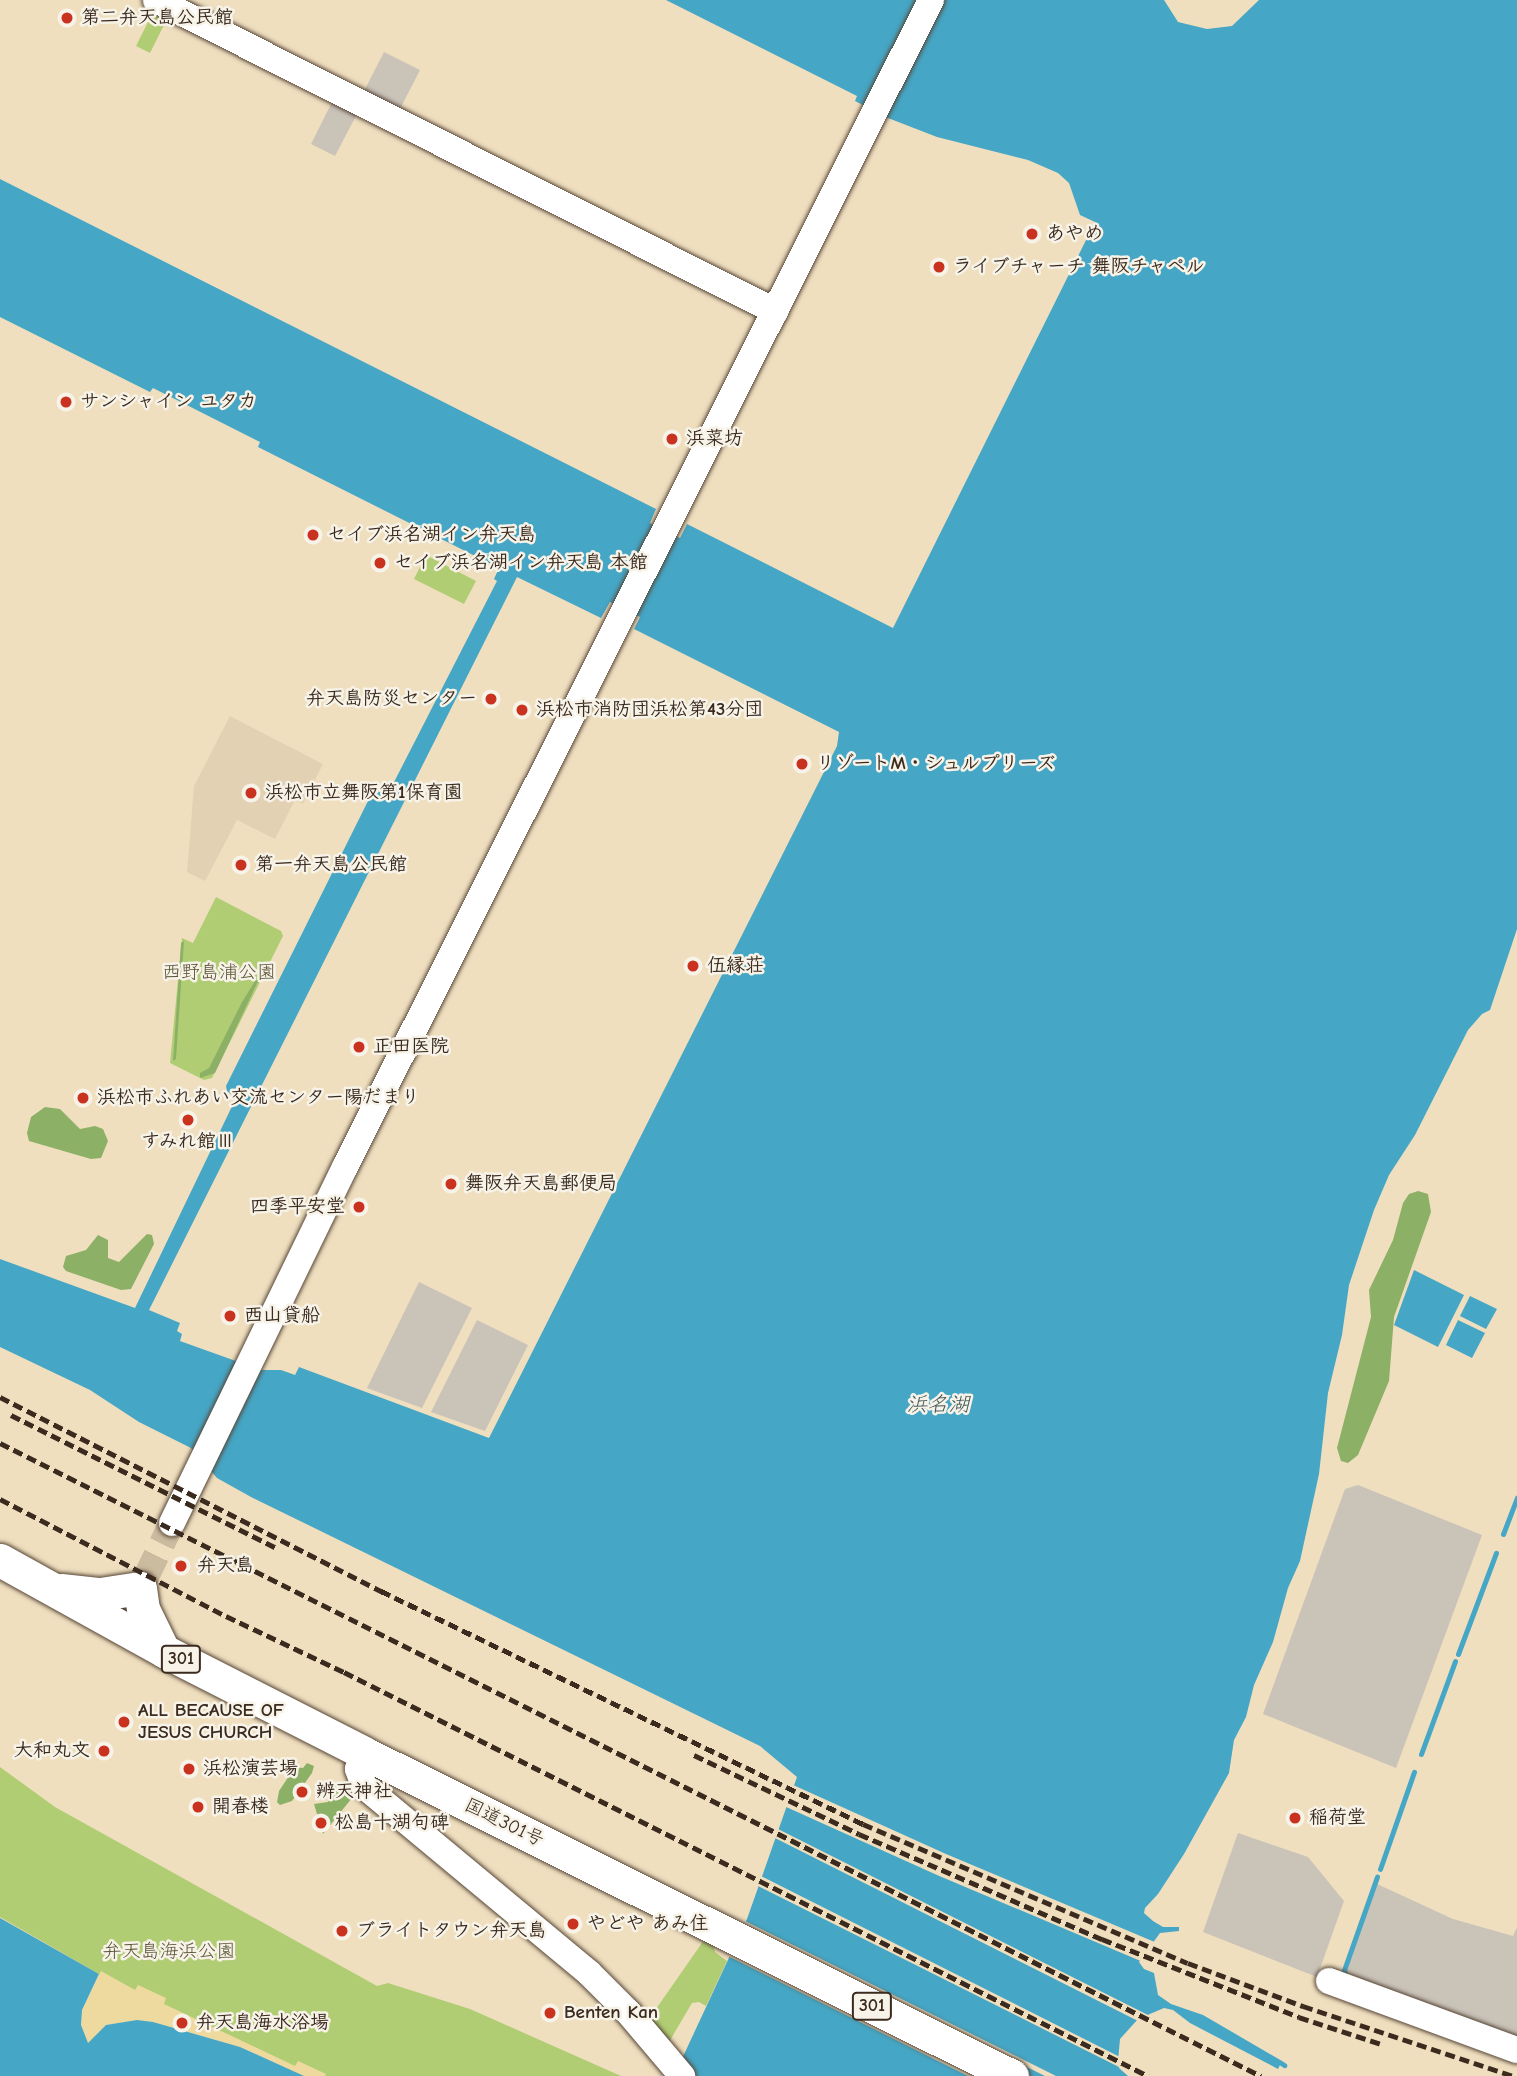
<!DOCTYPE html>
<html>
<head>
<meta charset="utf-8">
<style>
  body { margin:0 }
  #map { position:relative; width:1517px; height:2076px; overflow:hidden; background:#efdfbf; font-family:"Comic Neue","Klee One",sans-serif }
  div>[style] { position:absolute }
  .built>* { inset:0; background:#e3d1b4 }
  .industrial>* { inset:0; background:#cac3b8 }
  .green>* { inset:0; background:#b1cd74 }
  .forest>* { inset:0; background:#8cb066 }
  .sand>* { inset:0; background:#eeda9e }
  .water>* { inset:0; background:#46a6c5 }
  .pier>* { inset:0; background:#efdfbf }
  .stream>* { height:5px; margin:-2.5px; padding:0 2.5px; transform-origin:2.5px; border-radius:2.5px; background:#46a6c5 }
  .secondary-tunnel>* { height:26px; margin-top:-13px; transform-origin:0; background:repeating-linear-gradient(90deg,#cbbb9f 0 26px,transparent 0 39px) }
  .roads { filter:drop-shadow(0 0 2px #564536) drop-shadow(0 0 2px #564536) }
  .secondary>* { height:26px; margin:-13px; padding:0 13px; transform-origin:13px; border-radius:13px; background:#fff }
  .highway>* { height:33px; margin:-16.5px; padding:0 16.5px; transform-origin:16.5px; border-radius:16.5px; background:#fff }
  .rail>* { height:5px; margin-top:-2.5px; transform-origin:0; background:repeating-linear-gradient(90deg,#3b2a1e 0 10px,transparent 0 15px) }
  .dots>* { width:19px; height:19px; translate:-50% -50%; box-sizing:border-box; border:4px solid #f7f3e8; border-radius:50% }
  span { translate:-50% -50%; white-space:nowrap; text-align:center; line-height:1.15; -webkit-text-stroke:5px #f7f3e8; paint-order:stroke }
  .shield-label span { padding:2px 5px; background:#f7f3e8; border:2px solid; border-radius:5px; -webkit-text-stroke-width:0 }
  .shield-label { font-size:18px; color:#3b2a1e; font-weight:700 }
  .poi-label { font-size:19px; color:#3b2a1e; font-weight:700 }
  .left { translate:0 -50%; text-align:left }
  .right { translate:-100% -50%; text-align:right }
  .park-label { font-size:19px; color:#585334 }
  .street-label { font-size:19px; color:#3b2a1e }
  .water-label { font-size:21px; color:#3f5558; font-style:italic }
</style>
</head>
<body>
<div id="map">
  <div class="built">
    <i style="clip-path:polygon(230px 716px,323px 764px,303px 804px,295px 800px,275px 839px,237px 820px,205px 881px,187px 872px,194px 786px)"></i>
  </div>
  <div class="industrial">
    <i style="clip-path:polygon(384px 52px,420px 70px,399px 111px,363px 93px)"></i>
    <i style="clip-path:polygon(333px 100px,358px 112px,335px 156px,311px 144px)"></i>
    <i style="clip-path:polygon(419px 1282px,472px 1308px,422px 1408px,367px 1388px)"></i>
    <i style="clip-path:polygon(477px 1320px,528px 1345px,485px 1431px,431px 1412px)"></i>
    <i style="clip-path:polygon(1358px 1485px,1482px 1535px,1396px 1768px,1263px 1714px,1345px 1489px)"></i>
    <i style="clip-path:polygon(1238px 1833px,1308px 1857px,1344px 1901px,1317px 1977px,1203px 1932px)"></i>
    <i style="clip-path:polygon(1377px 1884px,1453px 1919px,1513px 1936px,1517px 1927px,1517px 2037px,1348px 1975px,1346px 1970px)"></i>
  </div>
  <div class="green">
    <i style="clip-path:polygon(154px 10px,168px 17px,150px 53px,136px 46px)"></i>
    <i style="clip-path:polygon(426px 555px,476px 581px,464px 604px,414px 579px)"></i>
    <i style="clip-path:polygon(216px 897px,281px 931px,283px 936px,212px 1078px,204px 1080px,170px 1063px,182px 938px,193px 943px)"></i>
    <i style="clip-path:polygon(0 1767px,55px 1807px,377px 1986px,388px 1983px,470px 2009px,621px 2076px,304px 2076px,99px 1974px,0 1917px)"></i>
    <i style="clip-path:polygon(704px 1940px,713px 1944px,715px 1952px,727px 1961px,706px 2006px,699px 2002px,692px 2003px,669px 2042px,649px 2019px)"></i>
  </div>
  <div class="forest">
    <i style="clip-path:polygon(184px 941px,176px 1059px,173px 1061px,181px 943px)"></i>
    <i style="clip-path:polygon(259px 979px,215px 1073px,200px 1078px,200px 1073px,209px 1068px,242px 1002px,255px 981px)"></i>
    <i style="clip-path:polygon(45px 1107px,60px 1109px,80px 1129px,95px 1126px,103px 1129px,108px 1141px,101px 1158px,91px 1159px,29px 1141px,27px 1133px,31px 1117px)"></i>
    <i style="clip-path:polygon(1418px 1191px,1428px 1194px,1431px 1212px,1394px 1317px,1389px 1381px,1358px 1455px,1348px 1463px,1341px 1461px,1337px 1448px,1371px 1317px,1369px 1290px,1393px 1240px,1403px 1203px,1409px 1194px)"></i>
    <i style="clip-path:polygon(147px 1234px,152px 1235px,154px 1244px,131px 1289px,121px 1290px,66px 1271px,63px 1267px,66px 1256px,86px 1250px,98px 1235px,108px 1240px,108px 1258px,119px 1262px)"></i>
    <i style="clip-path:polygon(307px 1763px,314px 1766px,312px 1773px,292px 1801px,280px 1805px,277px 1802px,279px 1791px,295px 1767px,303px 1768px)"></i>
    <i style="clip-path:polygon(333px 1783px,342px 1785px,352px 1798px,323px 1834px,314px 1804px,328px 1802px)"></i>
  </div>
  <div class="sand">
    <i style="clip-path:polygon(101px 1971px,135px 1990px,138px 1985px,166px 1998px,164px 2004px,295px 2066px,298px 2061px,326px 2074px,325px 2076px,304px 2076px,240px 2047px,153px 2022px,137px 2020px,106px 2025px,88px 2044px,81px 2025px,82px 2010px)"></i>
  </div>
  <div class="water">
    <i style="clip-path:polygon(evenodd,666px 0,1164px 0,1178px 22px,1207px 29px,1232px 26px,1259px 0,1517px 0,1517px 929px,1490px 1010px,1482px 1014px,1468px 1030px,1415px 1135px,1389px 1175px,1374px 1210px,1349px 1285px,1342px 1335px,1328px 1393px,1319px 1474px,1300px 1561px,1288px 1588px,1273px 1642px,1254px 1685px,1246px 1717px,1234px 1740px,1229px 1773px,1184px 1854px,1158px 1894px,1145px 1908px,1144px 1913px,1153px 1921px,1163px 1927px,1179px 1927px,1179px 1931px,1160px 1933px,1139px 1962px,1144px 1969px,1154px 1973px,1158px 1995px,1171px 2004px,1203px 2015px,1282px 2061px,1278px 2069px,1190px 2023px,1173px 2010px,1164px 2008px,1138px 2019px,1120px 2039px,1118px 2061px,1119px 2068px,1128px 2076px,674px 2076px,747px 1919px,797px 1777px,760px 1746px,251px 1497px,217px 1478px,191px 1448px,139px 1422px,90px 1390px,0 1347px,0 1259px,135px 1308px,236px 1098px,227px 1091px,226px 1086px,371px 795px,391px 788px,497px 581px,494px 579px,499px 568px,258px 447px,260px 442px,153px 388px,150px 392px,0 317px,0 179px,656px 509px,650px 523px,680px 538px,687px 524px,893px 628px,1095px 222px,1080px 215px,1069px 183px,1058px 173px,1028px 160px,937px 137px,888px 118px,855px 101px,857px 96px,666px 0,517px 577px,601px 618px,610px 602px,640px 617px,634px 629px,839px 732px,837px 746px,489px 1438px,299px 1367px,295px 1375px,281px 1370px,261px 1370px,180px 1341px,182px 1334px,177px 1331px,180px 1323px,149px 1310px,517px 577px)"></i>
    <i style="clip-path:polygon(1414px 1270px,1464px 1295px,1438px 1347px,1394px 1325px)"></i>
    <i style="clip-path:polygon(1470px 1296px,1497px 1309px,1486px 1329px,1460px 1316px)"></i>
    <i style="clip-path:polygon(1458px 1320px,1485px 1333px,1472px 1358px,1446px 1345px)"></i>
    <i style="clip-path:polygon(0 1918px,99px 1974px,82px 2010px,81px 2025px,88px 2043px,106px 2025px,137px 2020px,153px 2022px,240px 2047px,304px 2076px,0 2076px)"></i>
  </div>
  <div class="pier">
    <i style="clip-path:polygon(791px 1784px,946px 1854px,1157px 1943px,1143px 1962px,937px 1875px,784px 1806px)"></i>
    <i style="clip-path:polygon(776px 1828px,1150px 2016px,1140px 2022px,773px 1837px)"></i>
    <i style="clip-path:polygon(759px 1875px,1120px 2057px,1122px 2066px,1131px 2073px,756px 1885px)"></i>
    <i style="clip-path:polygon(743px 1920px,1056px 2076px,1045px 2076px,741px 1924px)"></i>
    <i style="clip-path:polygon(729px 1951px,979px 2076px,968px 2076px,726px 1955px)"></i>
  </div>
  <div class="stream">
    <i style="left:1503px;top:1534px;width:39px;rotate:-69deg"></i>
    <i style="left:1458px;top:1654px;width:108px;rotate:-69.4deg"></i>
    <i style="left:1421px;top:1754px;width:99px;rotate:-69.9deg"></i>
    <i style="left:1380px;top:1869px;width:103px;rotate:-70.7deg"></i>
    <i style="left:1346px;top:1976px;width:6px;rotate:-108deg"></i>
    <i style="left:1344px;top:1970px;width:99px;rotate:-70.5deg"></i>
    <i style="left:1281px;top:2063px;width:4px;rotate:34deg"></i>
  </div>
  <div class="secondary-tunnel">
    <i style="left:145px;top:1579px;width:62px;rotate:-64.3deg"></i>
  </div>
  <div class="roads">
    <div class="secondary">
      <i style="left:156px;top:0;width:693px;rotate:26.68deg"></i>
      <i style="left:172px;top:1523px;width:396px;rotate:-64.1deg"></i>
      <i style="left:345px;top:1167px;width:1306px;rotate:-63.34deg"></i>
      <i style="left:364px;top:1753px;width:17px;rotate:111deg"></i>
      <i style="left:358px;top:1769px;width:18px;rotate:71deg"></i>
      <i style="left:364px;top:1786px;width:293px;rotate:39.7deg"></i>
      <i style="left:589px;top:1973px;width:55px;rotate:45deg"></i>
      <i style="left:628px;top:2012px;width:84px;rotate:49.8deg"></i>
      <i style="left:1329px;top:1981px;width:200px;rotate:20.2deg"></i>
    </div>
    <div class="highway">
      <i style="left:0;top:1560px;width:190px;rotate:29deg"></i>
      <i style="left:166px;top:1652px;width:222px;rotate:27deg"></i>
      <i style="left:364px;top:1753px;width:724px;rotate:26.49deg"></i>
      <i style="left:61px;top:1590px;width:39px;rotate:6deg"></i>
      <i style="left:100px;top:1594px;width:40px;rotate:-8.5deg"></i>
      <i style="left:140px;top:1588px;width:21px;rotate:82deg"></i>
      <i style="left:143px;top:1609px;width:46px;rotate:64deg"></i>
    </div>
  </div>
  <div class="rail">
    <i style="left:0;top:1397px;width:428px;rotate:27deg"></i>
    <i style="left:381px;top:1591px;width:535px;rotate:25.8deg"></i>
    <i style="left:863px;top:1824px;width:353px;rotate:23.2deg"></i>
    <i style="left:1188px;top:1963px;width:123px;rotate:20.5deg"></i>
    <i style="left:1303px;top:2006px;width:221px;rotate:18.4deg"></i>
    <i style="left:11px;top:1415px;width:297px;rotate:26.6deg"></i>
    <i style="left:0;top:1443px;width:1411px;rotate:26.66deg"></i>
    <i style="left:0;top:1499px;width:254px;rotate:27.4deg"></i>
    <i style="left:226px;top:1616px;width:131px;rotate:25.4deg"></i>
    <i style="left:344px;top:1672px;width:900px;rotate:26.68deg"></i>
    <i style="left:694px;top:1755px;width:183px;rotate:25.6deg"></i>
    <i style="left:859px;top:1834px;width:265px;rotate:23.4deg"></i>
    <i style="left:1102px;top:1939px;width:212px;rotate:21.6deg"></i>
    <i style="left:1299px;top:2017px;width:86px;rotate:18.2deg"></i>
  </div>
  <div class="dots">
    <i style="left:67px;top:18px;background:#c8321e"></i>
    <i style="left:1032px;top:234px;background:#c8321e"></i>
    <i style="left:939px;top:267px;background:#c8321e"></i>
    <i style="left:66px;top:402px;background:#c8321e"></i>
    <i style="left:672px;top:439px;background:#c8321e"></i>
    <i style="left:313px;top:535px;background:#c8321e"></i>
    <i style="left:380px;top:563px;background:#c8321e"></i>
    <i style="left:491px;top:699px;background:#c8321e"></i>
    <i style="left:522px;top:710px;background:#c8321e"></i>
    <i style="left:802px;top:764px;background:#c8321e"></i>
    <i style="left:251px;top:793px;background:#c8321e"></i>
    <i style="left:241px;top:865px;background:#c8321e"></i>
    <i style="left:693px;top:966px;background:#c8321e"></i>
    <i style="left:359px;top:1047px;background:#c8321e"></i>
    <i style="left:83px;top:1098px;background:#c8321e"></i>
    <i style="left:188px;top:1120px;background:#c8321e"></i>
    <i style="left:451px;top:1184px;background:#c8321e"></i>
    <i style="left:359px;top:1207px;background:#c8321e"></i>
    <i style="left:230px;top:1316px;background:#c8321e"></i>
    <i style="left:181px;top:1566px;background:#c8321e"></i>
    <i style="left:124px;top:1722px;background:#c8321e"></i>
    <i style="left:104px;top:1751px;background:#c8321e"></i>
    <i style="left:189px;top:1769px;background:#c8321e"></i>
    <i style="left:302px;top:1792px;background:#c8321e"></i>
    <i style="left:198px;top:1807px;background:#c8321e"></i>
    <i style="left:1295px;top:1818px;background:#c8321e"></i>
    <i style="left:321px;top:1823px;background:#c8321e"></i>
    <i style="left:573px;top:1924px;background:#c8321e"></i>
    <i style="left:342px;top:1931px;background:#c8321e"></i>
    <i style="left:550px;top:2013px;background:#c8321e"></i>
    <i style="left:182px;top:2023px;background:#c8321e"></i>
  </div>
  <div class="shield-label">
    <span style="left:181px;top:1659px">301</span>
    <span style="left:872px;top:2006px">301</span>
  </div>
  <div class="poi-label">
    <span class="left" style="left:81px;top:18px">第二弁天島公民館</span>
    <span class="left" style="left:1046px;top:234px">あやめ</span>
    <span class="left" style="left:953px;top:267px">ライブチャーチ 舞阪チャペル</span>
    <span class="left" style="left:80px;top:402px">サンシャイン ユタカ</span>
    <span class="left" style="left:686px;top:439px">浜菜坊</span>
    <span class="left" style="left:327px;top:535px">セイブ浜名湖イン弁天島</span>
    <span class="left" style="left:394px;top:563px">セイブ浜名湖イン弁天島 本館</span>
    <span class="right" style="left:477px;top:699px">弁天島防災センター</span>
    <span class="left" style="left:536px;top:710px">浜松市消防団浜松第43分団</span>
    <span class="left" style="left:816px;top:764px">リゾートM・シュルプリーズ</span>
    <span class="left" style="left:265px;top:793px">浜松市立舞阪第1保育園</span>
    <span class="left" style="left:255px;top:865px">第一弁天島公民館</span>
    <span class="left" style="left:707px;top:966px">伍縁荘</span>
    <span class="left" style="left:373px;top:1047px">正田医院</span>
    <span class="left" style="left:97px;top:1098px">浜松市ふれあい交流センター陽だまり</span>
    <span style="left:188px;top:1142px">すみれ館Ⅲ</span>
    <span class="left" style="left:465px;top:1184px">舞阪弁天島郵便局</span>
    <span class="right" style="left:345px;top:1207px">四季平安堂</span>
    <span class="left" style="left:244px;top:1316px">西山貸船</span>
    <span class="left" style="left:197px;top:1566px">弁天島</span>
    <span class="left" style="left:138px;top:1722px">ALL BECAUSE OF<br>JESUS CHURCH</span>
    <span class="right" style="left:90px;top:1751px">大和丸文</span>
    <span class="left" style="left:203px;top:1769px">浜松演芸場</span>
    <span class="left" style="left:316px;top:1792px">辨天神社</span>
    <span class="left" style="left:212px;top:1807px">開春楼</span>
    <span class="left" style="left:1309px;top:1818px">稲荷堂</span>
    <span class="left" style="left:335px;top:1823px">松島十湖句碑</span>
    <span class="left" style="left:587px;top:1924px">やどや あみ住</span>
    <span class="left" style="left:356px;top:1931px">ブライトタウン弁天島</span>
    <span class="left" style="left:564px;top:2013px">Benten Kan</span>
    <span class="left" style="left:196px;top:2023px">弁天島海水浴場</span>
  </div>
  <div class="park-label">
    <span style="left:219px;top:973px">西野島浦公園</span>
    <span style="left:169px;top:1952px">弁天島海浜公園</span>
  </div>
  <div class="street-label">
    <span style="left:504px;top:1823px;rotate:26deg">国道301号</span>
  </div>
  <div class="water-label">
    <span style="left:938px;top:1404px">浜名湖</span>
  </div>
</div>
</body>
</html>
